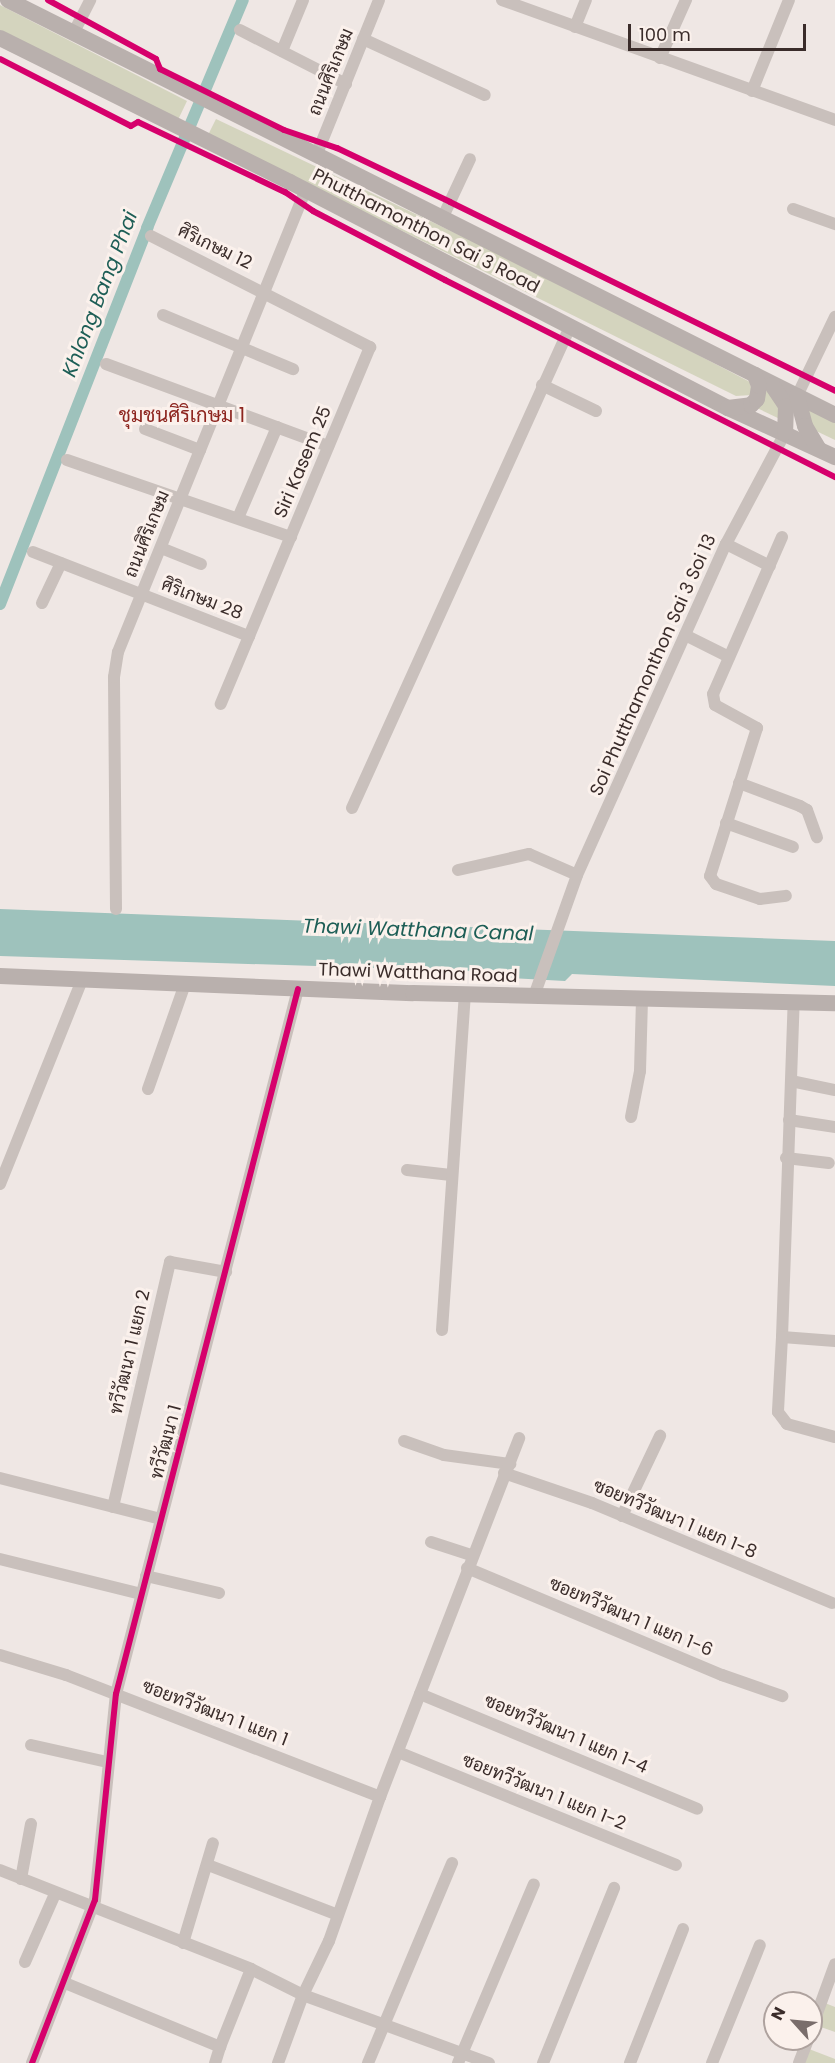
<!DOCTYPE html>
<html>
<head>
<meta charset="utf-8">
<style>
  body { margin:0 }
  #map { position:relative; width:835px; height:2063px; overflow:hidden; background:#efe7e4; font-family:Poppins,Sarabun,sans-serif }
  div>[style] { position:absolute }
  .green>* { inset:0; background:#d4d4be }
  .water>* { inset:0; background:#9ec2bc }
  .canal>* { height:12px; margin:-6px; padding:0 6px; transform-origin:6px; border-radius:6px; background:#9ec2bc }
  .minor>* { height:12px; margin:-6px; padding:0 6px; transform-origin:6px; border-radius:6px; background:#c9c0bc }
  .secondary>* { height:16px; margin:-8px; padding:0 8px; transform-origin:8px; border-radius:8px; background:#b9b0ad }
  .cycleway>* { height:6px; margin:-3px; padding:0 3px; transform-origin:3px; border-radius:3px; background:#d6006c }
  span { translate:-50% -50%; white-space:nowrap; text-align:center; line-height:1.15; -webkit-text-stroke:6px #fbf1ec; paint-order:stroke }
  .street-label { font-size:18px; color:#3a2c2a }
  .water-label { font-size:20px; color:#1d5e56; font-style:italic }
  .neighbourhood-label { font-size:20px; color:#8d251f }
  .north { position:absolute; left:763px; top:1991px; width:60px; height:60px; box-sizing:border-box; background:#fbf1ec; border:2px solid #aea29e; border-radius:50%; rotate:297deg; font-size:16px; font-weight:700; line-height:24px; text-align:center; color:#3a2c2a }
  .north::after { content:''; display:block; margin:auto; width:21px; height:27px; background:#796d6b; clip-path:polygon(50% 0,100% 100%,50% 72%,0 100%) }
  .scale { position:absolute; left:628px; top:24px; width:178px; height:27px; box-sizing:border-box; border:3px solid #3a2c2a; border-top:0; padding-left:8px; font-size:18px; line-height:21px; white-space:nowrap; color:#3a2c2a; -webkit-text-stroke:4px #fbf1ec; paint-order:stroke }
</style>
</head>
<body>
<div id="map">
  <div class="green">
    <i style="clip-path:polygon(0 5px,187px 101px,177px 122px,0 30px)"></i>
    <i style="clip-path:polygon(216px 119px,560px 283px,750px 382px,752px 395px,736px 396px,208px 135px)"></i>
    <i style="clip-path:polygon(765px 390px,775px 397px,783px 415px,780px 419px,757px 408px)"></i>
    <i style="clip-path:polygon(808px 406px,835px 419px,835px 440px,812px 429px)"></i>
    <i style="clip-path:polygon(825px 2003px,835px 2007px,835px 2032px,818px 2026px)"></i>
    <i style="clip-path:polygon(809px 2049px,835px 2059px,835px 2063px,804px 2063px)"></i>
  </div>
  <div class="water">
    <i style="clip-path:polygon(0 909px,835px 941px,835px 986px,572px 974px,565px 981px,510px 978px,504px 972px,0 956px)"></i>
  </div>
  <div class="canal">
    <i style="left:0;top:604px;width:404px;rotate:-68.6deg"></i>
    <i style="left:147px;top:228px;width:247px;rotate:-67.2deg"></i>
  </div>
  <div class="minor">
    <i style="left:502px;top:0;width:354px;rotate:19.8deg"></i>
    <i style="left:575px;top:27px;width:29px;rotate:-68deg"></i>
    <i style="left:240px;top:30px;width:119px;rotate:27deg"></i>
    <i style="left:73px;top:34px;width:38px;rotate:-63deg"></i>
    <i style="left:363px;top:39px;width:134px;rotate:24.7deg"></i>
    <i style="left:282px;top:51px;width:55px;rotate:-67.6deg"></i>
    <i style="left:660px;top:58px;width:64px;rotate:-65.9deg"></i>
    <i style="left:752px;top:91px;width:98px;rotate:-67.9deg"></i>
    <i style="left:316px;top:156px;width:168px;rotate:-68deg"></i>
    <i style="left:793px;top:209px;width:45px;rotate:19.7deg"></i>
    <i style="left:442px;top:219px;width:66px;rotate:-65deg"></i>
    <i style="left:151px;top:236px;width:246px;rotate:26.9deg"></i>
    <i style="left:370px;top:347px;width:387px;rotate:112.7deg"></i>
    <i style="left:163px;top:315px;width:141px;rotate:22.6deg"></i>
    <i style="left:106px;top:364px;width:237px;rotate:20.3deg"></i>
    <i style="left:542px;top:385px;width:60px;rotate:25.7deg"></i>
    <i style="left:797px;top:396px;width:88px;rotate:-64.3deg"></i>
    <i style="left:145px;top:429px;width:59px;rotate:20.9deg"></i>
    <i style="left:67px;top:460px;width:237px;rotate:19deg"></i>
    <i style="left:238px;top:518px;width:99px;rotate:-66.8deg"></i>
    <i style="left:782px;top:537px;width:171px;rotate:113.7deg"></i>
    <i style="left:713px;top:694px;width:11px;rotate:80deg"></i>
    <i style="left:715px;top:705px;width:48px;rotate:28.7deg"></i>
    <i style="left:757px;top:728px;width:155px;rotate:107.6deg"></i>
    <i style="left:710px;top:876px;width:10px;rotate:53deg"></i>
    <i style="left:716px;top:884px;width:46px;rotate:18.8deg"></i>
    <i style="left:760px;top:899px;width:26px;rotate:-7deg"></i>
    <i style="left:726px;top:544px;width:49px;rotate:26.6deg"></i>
    <i style="left:161px;top:548px;width:43px;rotate:21.8deg"></i>
    <i style="left:33px;top:552px;width:232px;rotate:21.3deg"></i>
    <i style="left:42px;top:603px;width:44px;rotate:-64.6deg"></i>
    <i style="left:685px;top:635px;width:49px;rotate:26.6deg"></i>
    <i style="left:739px;top:783px;width:65px;rotate:20.7deg"></i>
    <i style="left:800px;top:806px;width:8px;rotate:30deg"></i>
    <i style="left:807px;top:810px;width:29px;rotate:70deg"></i>
    <i style="left:352px;top:808px;width:528px;rotate:-65.62deg"></i>
    <i style="left:726px;top:823px;width:71px;rotate:19.7deg"></i>
    <i style="left:458px;top:870px;width:73px;rotate:-12.7deg"></i>
    <i style="left:529px;top:854px;width:52px;rotate:23.6deg"></i>
    <i style="left:116px;top:909px;width:232px;rotate:-90.5deg"></i>
    <i style="left:114px;top:677px;width:25px;rotate:-81deg"></i>
    <i style="left:118px;top:652px;width:499px;rotate:-67.9deg"></i>
    <i style="left:534px;top:996px;width:128px;rotate:-70.4deg"></i>
    <i style="left:577px;top:875px;width:363px;rotate:-65.8deg"></i>
    <i style="left:726px;top:544px;width:126px;rotate:-62deg"></i>
    <i style="left:791px;top:1081px;width:45px;rotate:11.6deg"></i>
    <i style="left:148px;top:1089px;width:111px;rotate:-70.6deg"></i>
    <i style="left:631px;top:1117px;width:47px;rotate:-78.9deg"></i>
    <i style="left:640px;top:1071px;width:73px;rotate:-88.4deg"></i>
    <i style="left:789px;top:1120px;width:47px;rotate:8.7deg"></i>
    <i style="left:786px;top:1158px;width:43px;rotate:6.6deg"></i>
    <i style="left:407px;top:1170px;width:44px;rotate:6.5deg"></i>
    <i style="left:0;top:1184px;width:220px;rotate:-68.1deg"></i>
    <i style="left:442px;top:1330px;width:337px;rotate:-86.1deg"></i>
    <i style="left:782px;top:1337px;width:336px;rotate:-88deg"></i>
    <i style="left:835px;top:1341px;width:53px;rotate:-175.7deg"></i>
    <i style="left:782px;top:1337px;width:75px;rotate:93.1deg"></i>
    <i style="left:778px;top:1412px;width:15px;rotate:53deg"></i>
    <i style="left:787px;top:1424px;width:50px;rotate:15.2deg"></i>
    <i style="left:404px;top:1441px;width:42px;rotate:19.3deg"></i>
    <i style="left:444px;top:1455px;width:67px;rotate:7.8deg"></i>
    <i style="left:504px;top:1473px;width:93px;rotate:18.8deg"></i>
    <i style="left:592px;top:1503px;width:260px;rotate:22.6deg"></i>
    <i style="left:0;top:1478px;width:166px;rotate:14.3deg"></i>
    <i style="left:113px;top:1507px;width:252px;rotate:-76.9deg"></i>
    <i style="left:170px;top:1262px;width:57px;rotate:10.1deg"></i>
    <i style="left:622px;top:1516px;width:89px;rotate:-64.6deg"></i>
    <i style="left:431px;top:1542px;width:42px;rotate:18deg"></i>
    <i style="left:0;top:1559px;width:145px;rotate:13.9deg"></i>
    <i style="left:467px;top:1568px;width:277px;rotate:22.8deg"></i>
    <i style="left:722px;top:1675px;width:64px;rotate:19.3deg"></i>
    <i style="left:146px;top:1576px;width:75px;rotate:13.1deg"></i>
    <i style="left:0;top:1655px;width:69px;rotate:16.9deg"></i>
    <i style="left:66px;top:1675px;width:337px;rotate:21.2deg"></i>
    <i style="left:380px;top:1797px;width:385px;rotate:-68.8deg"></i>
    <i style="left:420px;top:1694px;width:300px;rotate:22.5deg"></i>
    <i style="left:31px;top:1745px;width:78px;rotate:12.6deg"></i>
    <i style="left:398px;top:1752px;width:300px;rotate:22.1deg"></i>
    <i style="left:208px;top:1865px;width:139px;rotate:21deg"></i>
    <i style="left:0;top:1870px;width:270px;rotate:21.5deg"></i>
    <i style="left:251px;top:1969px;width:58px;rotate:26.6deg"></i>
    <i style="left:303px;top:1995px;width:198px;rotate:20.1deg"></i>
    <i style="left:21px;top:1879px;width:56px;rotate:-79.7deg"></i>
    <i style="left:183px;top:1943px;width:104px;rotate:-73.3deg"></i>
    <i style="left:25px;top:1962px;width:74px;rotate:-66.2deg"></i>
    <i style="left:65px;top:1983px;width:168px;rotate:22.4deg"></i>
    <i style="left:220px;top:2047px;width:17px;rotate:107deg"></i>
    <i style="left:811px;top:2030px;width:70px;rotate:-70deg"></i>
    <i style="left:220px;top:2047px;width:84px;rotate:-68.3deg"></i>
    <i style="left:32px;top:2063px;width:175px;rotate:-68.9deg"></i>
    <i style="left:95px;top:1900px;width:207px;rotate:-84.2deg"></i>
    <i style="left:116px;top:1694px;width:728px;rotate:-75.52deg"></i>
    <i style="left:278px;top:2063px;width:72px;rotate:-69.8deg"></i>
    <i style="left:303px;top:1995px;width:60px;rotate:-64.3deg"></i>
    <i style="left:329px;top:1941px;width:153px;rotate:-70.5deg"></i>
    <i style="left:368px;top:2063px;width:217px;rotate:-67.2deg"></i>
    <i style="left:458px;top:2063px;width:194px;rotate:-67deg"></i>
    <i style="left:543px;top:2063px;width:189px;rotate:-67.9deg"></i>
    <i style="left:630px;top:2063px;width:144px;rotate:-68.4deg"></i>
    <i style="left:712px;top:2063px;width:127px;rotate:-67.9deg"></i>
    <i style="left:799px;top:2063px;width:26px;rotate:-69deg"></i>
  </div>
  <div class="secondary">
    <i style="left:8px;top:0;width:925px;rotate:26.65deg"></i>
    <i style="left:0;top:38px;width:324px;rotate:26.4deg"></i>
    <i style="left:290px;top:182px;width:493px;rotate:27.3deg"></i>
    <i style="left:728px;top:408px;width:118px;rotate:24.6deg"></i>
    <i style="left:772px;top:385px;width:25px;rotate:56deg"></i>
    <i style="left:786px;top:406px;width:27px;rotate:92deg"></i>
    <i style="left:797px;top:396px;width:31px;rotate:75deg"></i>
    <i style="left:805px;top:426px;width:26px;rotate:59deg"></i>
    <i style="left:728px;top:408px;width:23px;rotate:-7deg"></i>
    <i style="left:751px;top:405px;width:8px;rotate:-45deg"></i>
    <i style="left:757px;top:399px;width:13px;rotate:-81deg"></i>
    <i style="left:759px;top:386px;width:12px;rotate:-110deg"></i>
    <i style="left:0;top:976px;width:413px;rotate:2.4deg"></i>
    <i style="left:413px;top:993px;width:422px;rotate:1.4deg"></i>
  </div>
  <div class="cycleway">
    <i style="left:48px;top:0;width:123px;rotate:28.6deg"></i>
    <i style="left:156px;top:59px;width:11px;rotate:68deg"></i>
    <i style="left:160px;top:69px;width:138px;rotate:26.2deg"></i>
    <i style="left:284px;top:130px;width:56px;rotate:18.8deg"></i>
    <i style="left:337px;top:148px;width:125px;rotate:25.5deg"></i>
    <i style="left:450px;top:202px;width:429px;rotate:26.1deg"></i>
    <i style="left:0;top:59px;width:147px;rotate:27.1deg"></i>
    <i style="left:131px;top:126px;width:8px;rotate:-30deg"></i>
    <i style="left:138px;top:122px;width:163px;rotate:25.5deg"></i>
    <i style="left:285px;top:192px;width:34px;rotate:34deg"></i>
    <i style="left:313px;top:211px;width:149px;rotate:27.6deg"></i>
    <i style="left:445px;top:280px;width:437px;rotate:26.8deg"></i>
    <i style="left:32px;top:2063px;width:175px;rotate:-68.9deg"></i>
    <i style="left:95px;top:1900px;width:207px;rotate:-84.2deg"></i>
    <i style="left:116px;top:1694px;width:728px;rotate:-75.52deg"></i>
  </div>
  <div class="street-label">
    <span style="left:331px;top:72px;rotate:-68deg">ถนนศิริเกษม</span>
    <span style="left:426px;top:231px;rotate:27deg">Phutthamonthon Sai 3 Road</span>
    <span style="left:215px;top:247px;rotate:26deg">ศิริเกษม 12</span>
    <span style="left:303px;top:462px;rotate:-67deg">Siri Kasem 25</span>
    <span style="left:147px;top:534px;rotate:-68deg">ถนนศิริเกษม</span>
    <span style="left:202px;top:599px;rotate:21deg">ศิริเกษม 28</span>
    <span style="left:653px;top:665px;rotate:-66deg">Soi Phutthamonthon Sai 3 Soi 13</span>
    <span style="left:418px;top:973px;rotate:2deg">Thawi Watthana Road</span>
    <span style="left:130px;top:1352px;rotate:-77deg">ทวีวัฒนา 1 แยก 2</span>
    <span style="left:166px;top:1442px;rotate:-75deg">ทวีวัฒนา 1</span>
    <span style="left:675px;top:1519px;rotate:23deg">ซอยทวีวัฒนา 1 แยก 1-8</span>
    <span style="left:631px;top:1617px;rotate:23deg">ซอยทวีวัฒนา 1 แยก 1-6</span>
    <span style="left:215px;top:1713px;rotate:21deg">ซอยทวีวัฒนา 1 แยก 1</span>
    <span style="left:566px;top:1734px;rotate:23deg">ซอยทวีวัฒนา 1 แยก 1-4</span>
    <span style="left:544px;top:1792px;rotate:22deg">ซอยทวีวัฒนา 1 แยก 1-2</span>
  </div>
  <div class="water-label">
    <span style="left:100px;top:294px;rotate:-69deg">Khlong Bang Phai</span>
    <span style="left:418px;top:930px;rotate:2deg">Thawi Watthana Canal</span>
  </div>
  <div class="neighbourhood-label">
    <span style="left:182px;top:415px">ชุมชนศิริเกษม 1</span>
  </div>
  <div class="north">N</div>
  <div class="scale">100 m</div>
</div>
</body>
</html>
